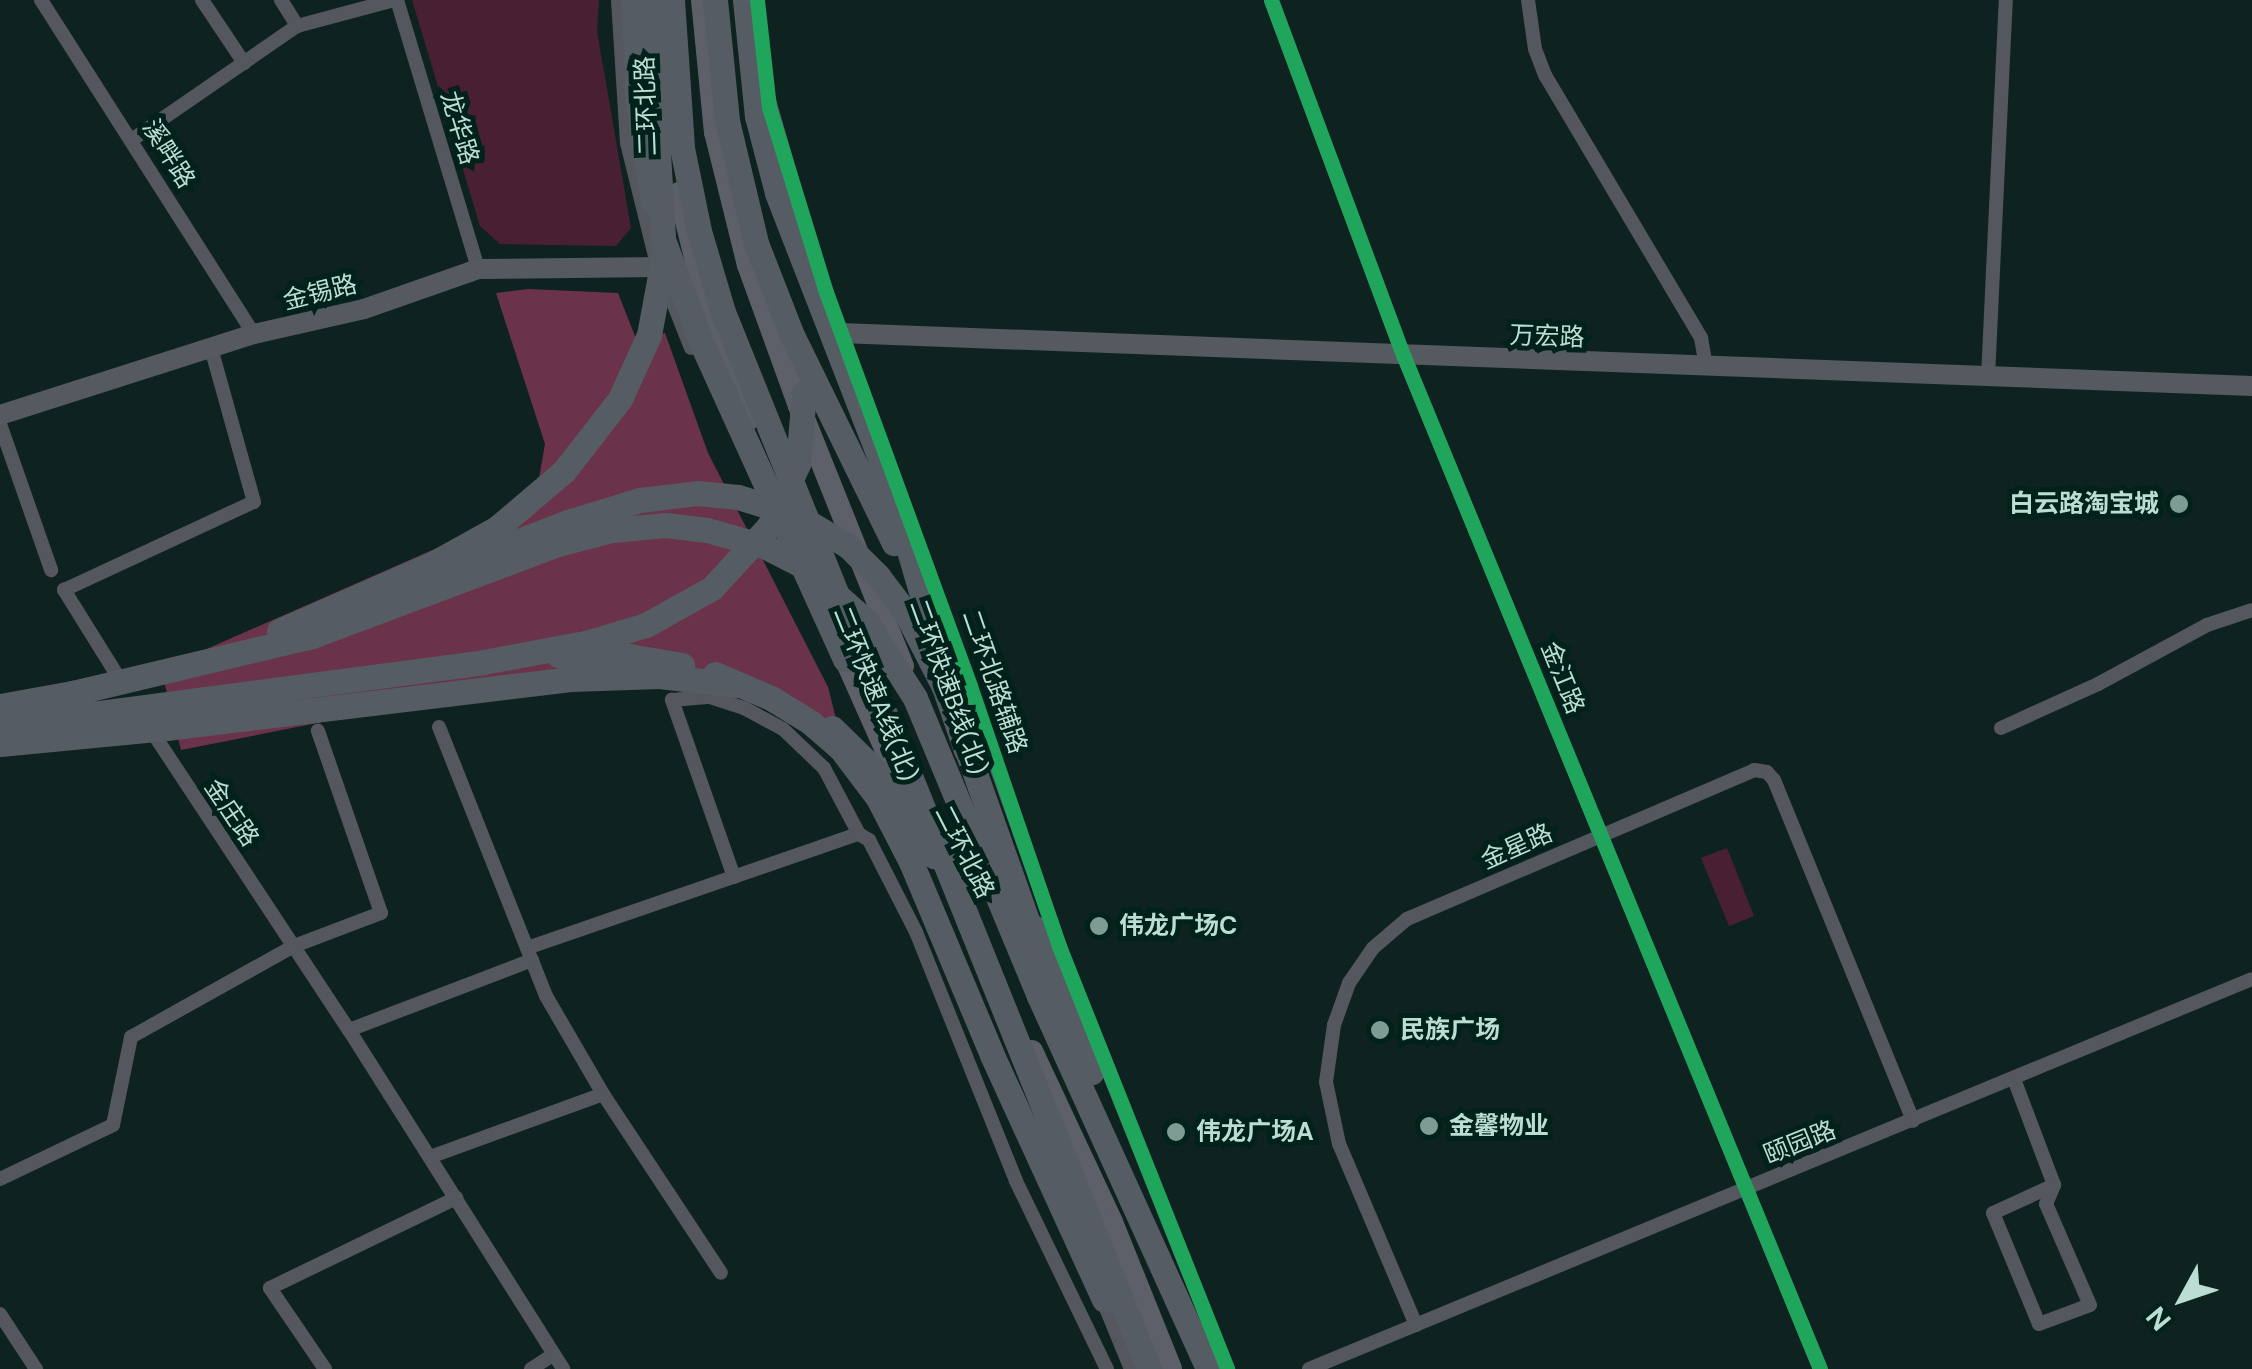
<!DOCTYPE html>
<html>
<head>
<meta charset="utf-8">
<style>
  body { margin:0 }
  #map { position:relative; width:2252px; height:1369px; overflow:hidden; background:#0e231f; font-family:"DM Sans","Noto Sans SC",sans-serif }
  div>[style] { position:absolute }
  .green>* { inset:0; background:#492032 }
  .forest>* { inset:0; background:#6a334a }
  .street>* { height:14px; margin:-7px; padding:0 7px; transform-origin:7px; border-radius:7px; background:#55575e }
  .secondary>* { height:20px; margin:-10px; padding:0 10px; transform-origin:10px; border-radius:10px; background:#555960 }
  .primary>* { height:22px; margin:-11px; padding:0 11px; transform-origin:11px; border-radius:11px; background:#5d5f69 }
  .highway>* { height:25px; margin:-12.5px; padding:0 12.5px; transform-origin:12.5px; border-radius:12.5px; background:#565c64 }
  .highway-bridge>* { height:25px; margin:-12.5px; padding:0 12.5px; transform-origin:12.5px; border-radius:12.5px; background:#565c64 }
  .cycleway>* { height:15px; margin:-7.5px; padding:0 7.5px; transform-origin:7.5px; border-radius:7.5px; background:#20a55d }
  .dots>* { width:28px; height:28px; translate:-50% -50%; box-sizing:border-box; border:5px solid #00221b; border-radius:50% }
  span { translate:-50% -50%; white-space:nowrap; text-align:center; line-height:1.15; -webkit-text-stroke:10px #00221b; paint-order:stroke }
  .street-label { font-size:25px; color:#bbddd3 }
  .poi-label { font-size:25px; color:#bbddd3; font-weight:700 }
  .right { translate:-100% -50%; text-align:right }
  .left { translate:0 -50%; text-align:left }
  .north { position:absolute; left:2132px; top:1249px; width:100px; height:100px; -webkit-text-stroke:8px #00221b; paint-order:stroke; rotate:230deg; font-size:28px; font-weight:700; line-height:40px; text-align:center; color:#bbddd3 }
  .north::after { content:''; display:block; margin:auto; width:35px; height:45px; background:#bbddd3; clip-path:polygon(50% 0,100% 100%,50% 72%,0 100%) }
</style>
</head>
<body>
<div id="map">
  <div class="green">
    <i style="clip-path:polygon(412px 0,599px 0,597px 31px,631px 228px,616px 246px,500px 244px,480px 226px)"></i>
    <i style="clip-path:polygon(1727px 848px,1754px 916px,1729px 926px,1701px 858px)"></i>
  </div>
  <div class="forest">
    <i style="clip-path:polygon(528px 289px,618px 293px,637px 341px,665px 333px,708px 453px,828px 687px,841px 739px,760px 702px,656px 673px,560px 675px,181px 750px,161px 669px,478px 530px,538px 484px,545px 444px,496px 293px)"></i>
  </div>
  <div class="street">
    <i style="left:41px;top:0;width:396px;rotate:57.5deg"></i>
    <i style="left:202px;top:0;width:76px;rotate:56.3deg"></i>
    <i style="left:281px;top:0;width:31px;rotate:58deg"></i>
    <i style="left:397px;top:0;width:281px;rotate:73.2deg"></i>
    <i style="left:618px;top:0;width:143px;rotate:86.4deg"></i>
    <i style="left:627px;top:143px;width:121px;rotate:76.1deg"></i>
    <i style="left:1271px;top:0;width:381px;rotate:69.6deg"></i>
    <i style="left:1404px;top:357px;width:1094px;rotate:67.65deg"></i>
    <i style="left:1528px;top:0;width:49px;rotate:81.9deg"></i>
    <i style="left:1535px;top:49px;width:28px;rotate:69deg"></i>
    <i style="left:1545px;top:75px;width:306px;rotate:59.3deg"></i>
    <i style="left:1701px;top:338px;width:29px;rotate:80deg"></i>
    <i style="left:765px;top:86px;width:174px;rotate:74deg"></i>
    <i style="left:133px;top:139px;width:199px;rotate:-34.6deg"></i>
    <i style="left:297px;top:26px;width:100px;rotate:-15deg"></i>
    <i style="left:664px;top:280px;width:73px;rotate:68.3deg"></i>
    <i style="left:1988px;top:377px;width:377px;rotate:-87.3deg"></i>
    <i style="left:0;top:424px;width:155px;rotate:70.7deg"></i>
    <i style="left:923px;top:560px;width:441px;rotate:70.5deg"></i>
    <i style="left:1070px;top:976px;width:423px;rotate:68.2deg"></i>
    <i style="left:122px;top:683px;width:110px;rotate:-121.9deg"></i>
    <i style="left:64px;top:590px;width:209px;rotate:-24.9deg"></i>
    <i style="left:254px;top:502px;width:160px;rotate:-105.6deg"></i>
    <i style="left:149px;top:727px;width:363px;rotate:56.6deg"></i>
    <i style="left:349px;top:1030px;width:401px;rotate:57.7deg"></i>
    <i style="left:439px;top:727px;width:289px;rotate:68.3deg"></i>
    <i style="left:546px;top:996px;width:113px;rotate:59.8deg"></i>
    <i style="left:603px;top:1094px;width:214px;rotate:56.6deg"></i>
    <i style="left:2001px;top:728px;width:107px;rotate:-24.4deg"></i>
    <i style="left:2098px;top:684px;width:124px;rotate:-28.4deg"></i>
    <i style="left:2207px;top:625px;width:47px;rotate:-18.4deg"></i>
    <i style="left:734px;top:877px;width:188px;rotate:-109.3deg"></i>
    <i style="left:672px;top:700px;width:38px;rotate:-5deg"></i>
    <i style="left:710px;top:697px;width:36px;rotate:18deg"></i>
    <i style="left:744px;top:708px;width:44px;rotate:28.3deg"></i>
    <i style="left:783px;top:729px;width:57px;rotate:43.6deg"></i>
    <i style="left:824px;top:768px;width:75px;rotate:62.1deg"></i>
    <i style="left:527px;top:948px;width:351px;rotate:-19deg"></i>
    <i style="left:859px;top:834px;width:12px;rotate:31deg"></i>
    <i style="left:869px;top:840px;width:103px;rotate:62.9deg"></i>
    <i style="left:916px;top:932px;width:268px;rotate:68.1deg"></i>
    <i style="left:1016px;top:1181px;width:209px;rotate:64.2deg"></i>
    <i style="left:349px;top:1030px;width:196px;rotate:-20.9deg"></i>
    <i style="left:2014px;top:1079px;width:113px;rotate:69.3deg"></i>
    <i style="left:2054px;top:1185px;width:67px;rotate:155.3deg"></i>
    <i style="left:1993px;top:1213px;width:120px;rotate:67.5deg"></i>
    <i style="left:2039px;top:1324px;width:54px;rotate:-20.4deg"></i>
    <i style="left:2090px;top:1305px;width:110px;rotate:-113.5deg"></i>
    <i style="left:2046px;top:1204px;width:21px;rotate:-67deg"></i>
    <i style="left:430px;top:1157px;width:184px;rotate:-20deg"></i>
    <i style="left:0;top:1179px;width:125px;rotate:-25.5deg"></i>
    <i style="left:113px;top:1125px;width:90px;rotate:-78.4deg"></i>
    <i style="left:131px;top:1037px;width:187px;rotate:-29.2deg"></i>
    <i style="left:294px;top:946px;width:93px;rotate:-20.8deg"></i>
    <i style="left:381px;top:913px;width:193px;rotate:-109.1deg"></i>
    <i style="left:1101px;top:1296px;width:79px;rotate:67.7deg"></i>
    <i style="left:0;top:1314px;width:66px;rotate:56.8deg"></i>
    <i style="left:1416px;top:1325px;width:197px;rotate:-113deg"></i>
    <i style="left:1339px;top:1144px;width:63px;rotate:-101.8deg"></i>
    <i style="left:1326px;top:1082px;width:58px;rotate:-82deg"></i>
    <i style="left:1334px;top:1025px;width:45px;rotate:-70.3deg"></i>
    <i style="left:1349px;top:983px;width:42px;rotate:-55.6deg"></i>
    <i style="left:1373px;top:948px;width:45px;rotate:-40.5deg"></i>
    <i style="left:1407px;top:919px;width:378px;rotate:-23.2deg"></i>
    <i style="left:1754px;top:770px;width:13px;rotate:9deg"></i>
    <i style="left:1767px;top:772px;width:11px;rotate:49deg"></i>
    <i style="left:1774px;top:780px;width:368px;rotate:67.8deg"></i>
    <i style="left:325px;top:1369px;width:98px;rotate:-124.2deg"></i>
    <i style="left:270px;top:1288px;width:207px;rotate:-25.8deg"></i>
    <i style="left:531px;top:1369px;width:27px;rotate:-33deg"></i>
    <i style="left:1309px;top:1369px;width:1020px;rotate:-22.47deg"></i>
  </div>
  <div class="secondary">
    <i style="left:840px;top:333px;width:1413px;rotate:2.15deg"></i>
    <i style="left:0;top:415px;width:267px;rotate:-17.7deg"></i>
    <i style="left:254px;top:334px;width:113px;rotate:-12.8deg"></i>
    <i style="left:364px;top:309px;width:121px;rotate:-19.3deg"></i>
    <i style="left:478px;top:269px;width:181px;rotate:-0.6deg"></i>
  </div>
  <div class="primary">
    <i style="left:702px;top:0;width:133px;rotate:84.4deg"></i>
    <i style="left:715px;top:132px;width:137px;rotate:76.1deg"></i>
    <i style="left:748px;top:265px;width:150px;rotate:70.1deg"></i>
    <i style="left:799px;top:406px;width:280px;rotate:68.2deg"></i>
    <i style="left:679px;top:193px;width:108px;rotate:76.1deg"></i>
    <i style="left:705px;top:298px;width:129px;rotate:70.6deg"></i>
    <i style="left:839px;top:645px;width:167px;rotate:66deg"></i>
    <i style="left:1032px;top:1051px;width:189px;rotate:64.9deg"></i>
    <i style="left:1112px;top:1222px;width:158px;rotate:68.1deg"></i>
  </div>
  <div class="highway">
    <i style="left:634px;top:0;width:95px;rotate:88.2deg"></i>
    <i style="left:637px;top:95px;width:109px;rotate:81.6deg"></i>
    <i style="left:715px;top:0;width:122px;rotate:84.3deg"></i>
    <i style="left:727px;top:121px;width:125px;rotate:76.6deg"></i>
    <i style="left:756px;top:243px;width:97px;rotate:68.7deg"></i>
    <i style="left:791px;top:333px;width:234px;rotate:63.9deg"></i>
    <i style="left:745px;top:0;width:117px;rotate:84.1deg"></i>
    <i style="left:757px;top:116px;width:80px;rotate:75.4deg"></i>
    <i style="left:777px;top:193px;width:313px;rotate:68.8deg"></i>
    <i style="left:890px;top:485px;width:201px;rotate:73.8deg"></i>
    <i style="left:664px;top:242px;width:109px;rotate:69.6deg"></i>
    <i style="left:702px;top:344px;width:346px;rotate:65.6deg"></i>
    <i style="left:424px;top:578px;width:155px;rotate:-21.3deg"></i>
    <i style="left:568px;top:522px;width:75px;rotate:-17deg"></i>
    <i style="left:558px;top:655px;width:71px;rotate:0.8deg"></i>
    <i style="left:629px;top:656px;width:54px;rotate:9.6deg"></i>
    <i style="left:166px;top:728px;width:407px;rotate:-6.9deg"></i>
    <i style="left:570px;top:679px;width:89px;rotate:-1.9deg"></i>
    <i style="left:659px;top:676px;width:79px;rotate:6.6deg"></i>
    <i style="left:832px;top:728px;width:73px;rotate:44.4deg"></i>
    <i style="left:884px;top:779px;width:92px;rotate:57deg"></i>
    <i style="left:960px;top:731px;width:230px;rotate:70.5deg"></i>
  </div>
  <div class="highway-bridge">
    <i style="left:672px;top:0;width:148px;rotate:86.1deg"></i>
    <i style="left:682px;top:148px;width:85px;rotate:78.4deg"></i>
    <i style="left:699px;top:231px;width:84px;rotate:73.5deg"></i>
    <i style="left:723px;top:312px;width:1140px;rotate:68.05deg"></i>
    <i style="left:640px;top:500px;width:57px;rotate:-7deg"></i>
    <i style="left:697px;top:493px;width:41px;rotate:5.6deg"></i>
    <i style="left:738px;top:497px;width:61px;rotate:17.2deg"></i>
    <i style="left:796px;top:515px;width:61px;rotate:30.8deg"></i>
    <i style="left:848px;top:546px;width:42px;rotate:45deg"></i>
    <i style="left:878px;top:576px;width:46px;rotate:52.9deg"></i>
    <i style="left:906px;top:613px;width:83px;rotate:62.8deg"></i>
    <i style="left:944px;top:687px;width:67px;rotate:70.8deg"></i>
    <i style="left:279px;top:631px;width:171px;rotate:-23.7deg"></i>
    <i style="left:436px;top:562px;width:70px;rotate:-29.1deg"></i>
    <i style="left:497px;top:528px;width:88px;rotate:-40.4deg"></i>
    <i style="left:564px;top:471px;width:91px;rotate:-52.1deg"></i>
    <i style="left:620px;top:399px;width:70px;rotate:-65.6deg"></i>
    <i style="left:649px;top:335px;width:82px;rotate:-79.5deg"></i>
    <i style="left:664px;top:254px;width:254px;rotate:-93.4deg"></i>
    <i style="left:715px;top:674px;width:61px;rotate:23.2deg"></i>
    <i style="left:771px;top:698px;width:46px;rotate:31.6deg"></i>
    <i style="left:810px;top:722px;width:41px;rotate:41.1deg"></i>
    <i style="left:841px;top:749px;width:61px;rotate:52.9deg"></i>
    <i style="left:878px;top:798px;width:72px;rotate:62.7deg"></i>
    <i style="left:911px;top:862px;width:209px;rotate:67.2deg"></i>
    <i style="left:992px;top:1055px;width:269px;rotate:65.4deg"></i>
    <i style="left:73px;top:693px;width:246px;rotate:-13.4deg"></i>
    <i style="left:312px;top:636px;width:263px;rotate:-20.5deg"></i>
    <i style="left:558px;top:544px;width:56px;rotate:-14.5deg"></i>
    <i style="left:612px;top:530px;width:54px;rotate:-5.3deg"></i>
    <i style="left:666px;top:525px;width:41px;rotate:7deg"></i>
    <i style="left:707px;top:530px;width:59px;rotate:15.7deg"></i>
    <i style="left:764px;top:546px;width:46px;rotate:27.1deg"></i>
    <i style="left:805px;top:567px;width:81px;rotate:41.5deg"></i>
    <i style="left:866px;top:621px;width:91px;rotate:57.5deg"></i>
    <i style="left:915px;top:698px;width:323px;rotate:67.4deg"></i>
    <i style="left:1039px;top:996px;width:409px;rotate:65.6deg"></i>
    <i style="left:0;top:706px;width:90px;rotate:-10.2deg"></i>
    <i style="left:0;top:726px;width:487px;rotate:-7.5deg"></i>
    <i style="left:483px;top:662px;width:105px;rotate:-10.5deg"></i>
    <i style="left:586px;top:643px;width:63px;rotate:-16.7deg"></i>
    <i style="left:646px;top:625px;width:76px;rotate:-29.3deg"></i>
    <i style="left:712px;top:588px;width:84px;rotate:-47.4deg"></i>
    <i style="left:769px;top:526px;width:68px;rotate:-64.9deg"></i>
    <i style="left:798px;top:464px;width:72px;rotate:-85.2deg"></i>
    <i style="left:0;top:744px;width:167px;rotate:-5.5deg"></i>
    <i style="left:1035px;top:928px;width:155px;rotate:68.7deg"></i>
  </div>
  <div class="cycleway">
    <i style="left:757px;top:0;width:108px;rotate:83.6deg"></i>
    <i style="left:769px;top:107px;width:194px;rotate:72.9deg"></i>
    <i style="left:826px;top:292px;width:419px;rotate:69.9deg"></i>
    <i style="left:970px;top:686px;width:275px;rotate:71.1deg"></i>
    <i style="left:1059px;top:946px;width:455px;rotate:68.3deg"></i>
    <i style="left:1271px;top:0;width:381px;rotate:69.6deg"></i>
    <i style="left:1404px;top:357px;width:1094px;rotate:67.65deg"></i>
  </div>
  <div class="dots">
    <i style="left:2179px;top:504px;background:#7e9c94"></i>
    <i style="left:1099px;top:926px;background:#7e9c94"></i>
    <i style="left:1380px;top:1030px;background:#7e9c94"></i>
    <i style="left:1429px;top:1126px;background:#7e9c94"></i>
    <i style="left:1176px;top:1132px;background:#7e9c94"></i>
  </div>
  <div class="street-label">
    <span style="left:647px;top:106px;rotate:-92deg">二环北路</span>
    <span style="left:459px;top:128px;rotate:73deg">龙华路</span>
    <span style="left:168px;top:154px;rotate:58deg">溪畔路</span>
    <span style="left:320px;top:293px;rotate:-14deg">金锡路</span>
    <span style="left:1547px;top:337px;rotate:2deg">万宏路</span>
    <span style="left:1562px;top:678px;rotate:68deg">金江路</span>
    <span style="left:994px;top:682px;rotate:71deg">二环北路辅路</span>
    <span style="left:948px;top:687px;rotate:70deg">二环快速B线(北)</span>
    <span style="left:875px;top:694px;rotate:68deg">二环快速A线(北)</span>
    <span style="left:231px;top:813px;rotate:56deg">金庄路</span>
    <span style="left:1517px;top:847px;rotate:-24deg">金星路</span>
    <span style="left:964px;top:852px;rotate:63deg">二环北路</span>
    <span style="left:1800px;top:1143px;rotate:-22deg">颐园路</span>
  </div>
  <div class="poi-label">
    <span class="right" style="left:2159px;top:504px">白云路淘宝城</span>
    <span class="left" style="left:1119px;top:926px">伟龙广场C</span>
    <span class="left" style="left:1400px;top:1030px">民族广场</span>
    <span class="left" style="left:1449px;top:1126px">金馨物业</span>
    <span class="left" style="left:1196px;top:1132px">伟龙广场A</span>
  </div>
  <div class="north">N</div>
</div>
</body>
</html>
